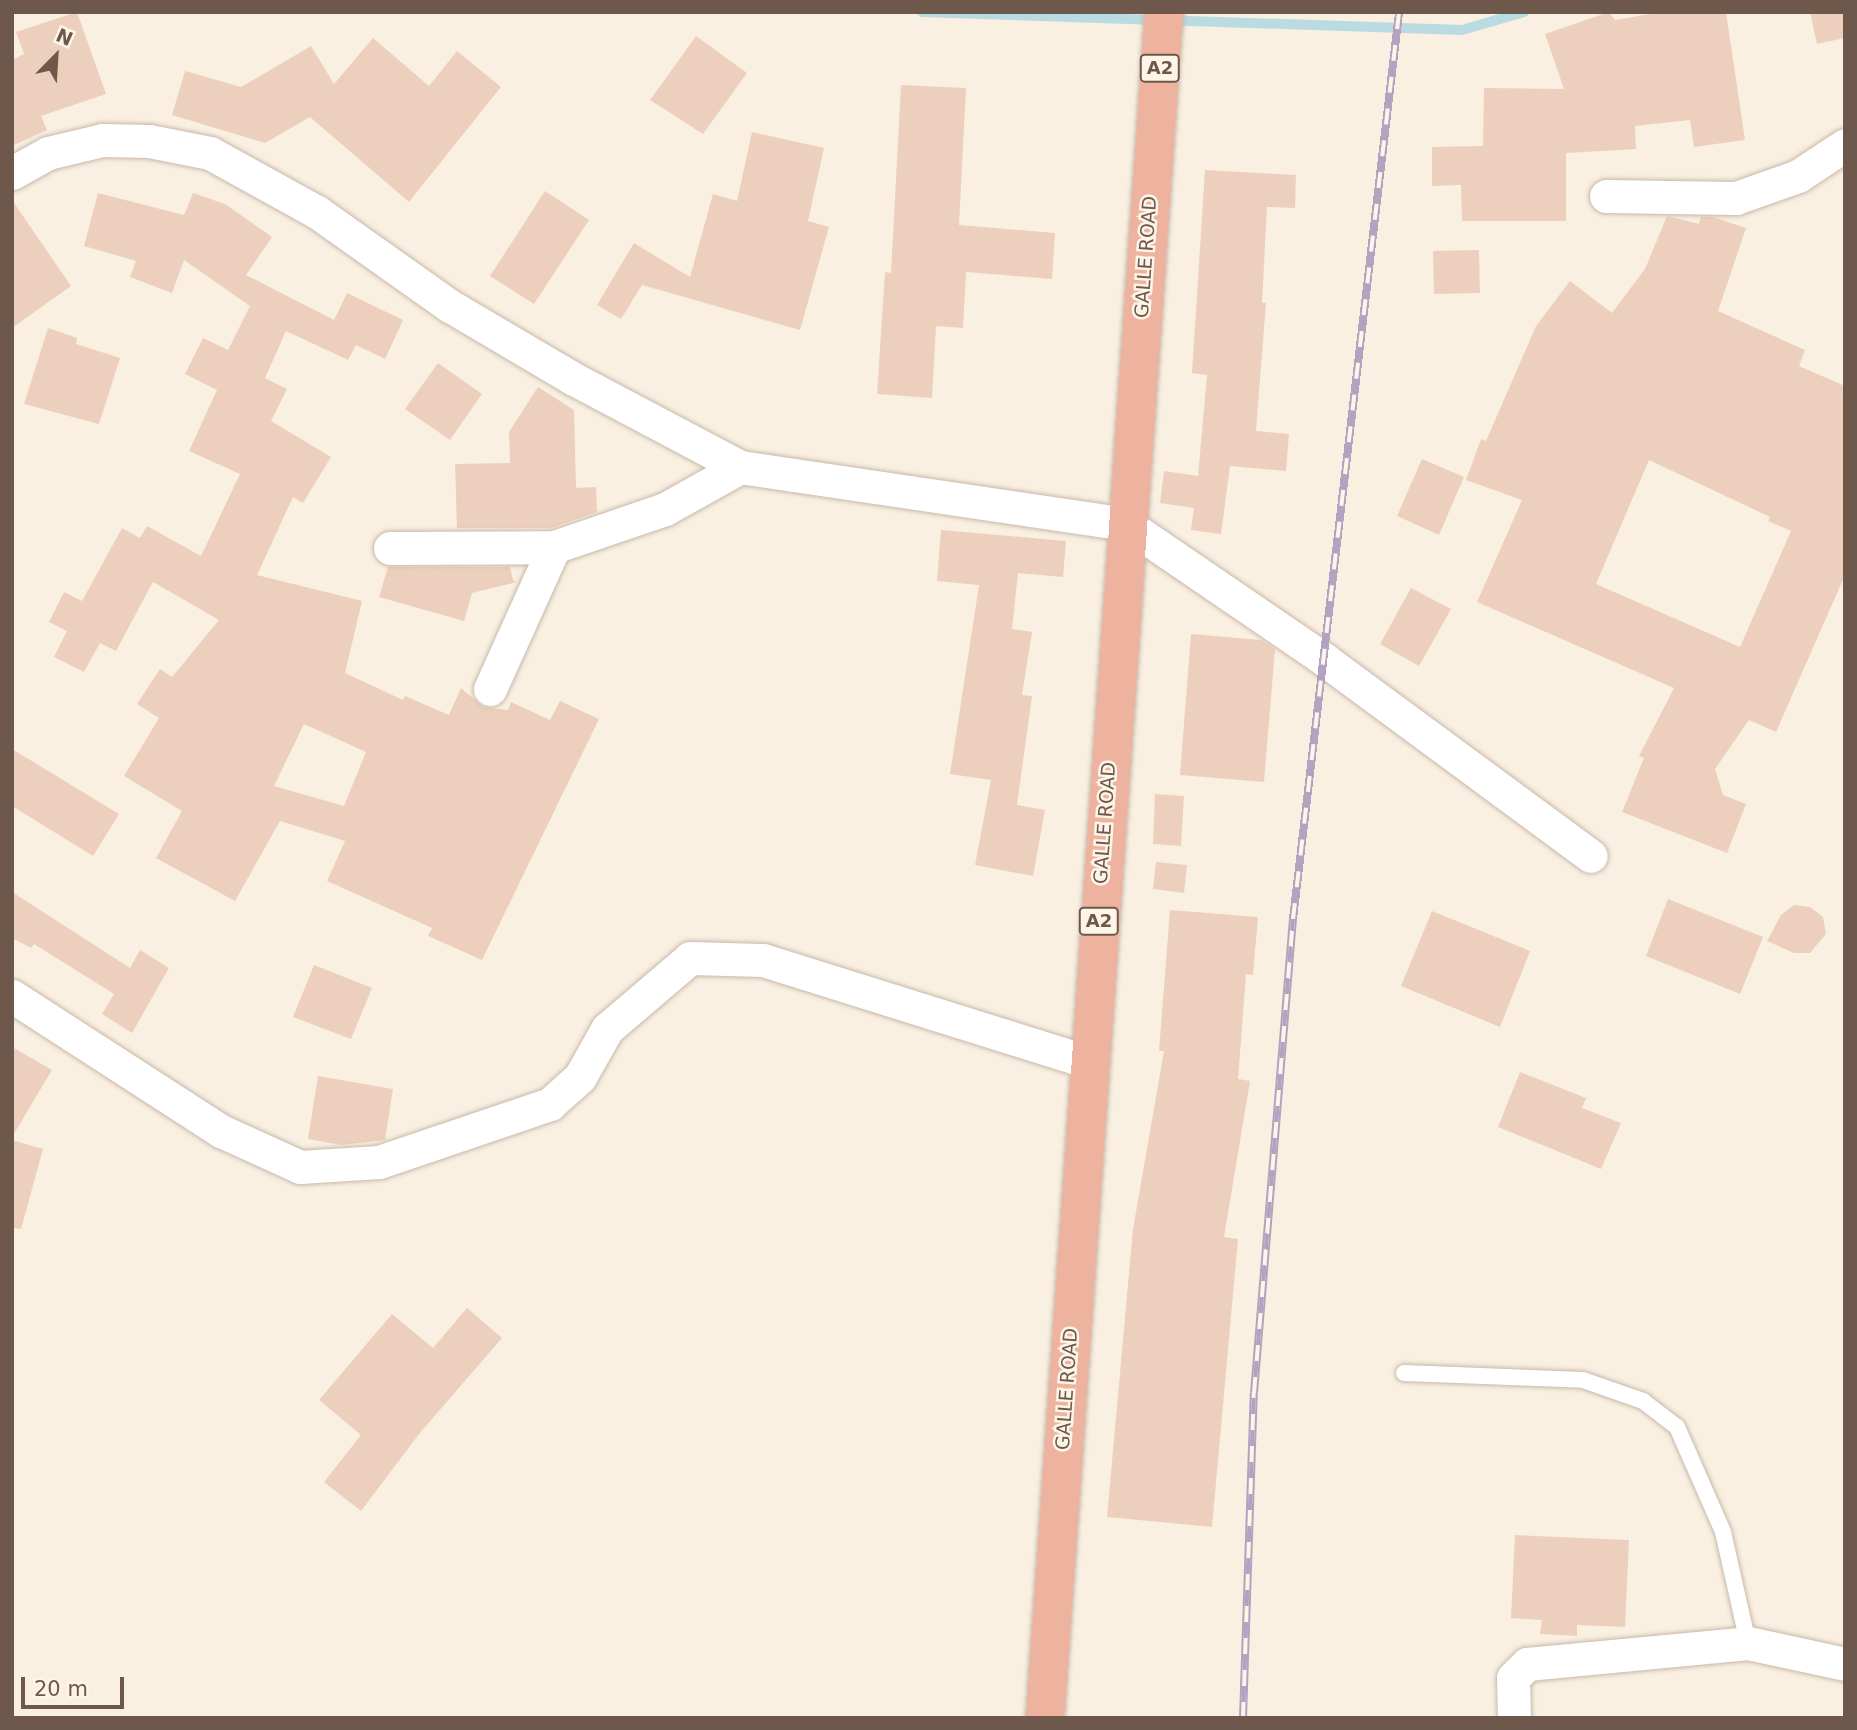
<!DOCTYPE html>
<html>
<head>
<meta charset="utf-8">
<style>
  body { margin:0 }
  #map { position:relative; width:1857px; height:1730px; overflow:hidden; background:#f9f0e2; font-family:"DejaVu Sans",sans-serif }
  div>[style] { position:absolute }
  .stream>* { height:10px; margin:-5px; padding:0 5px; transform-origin:5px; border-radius:5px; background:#b9dbe1 }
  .building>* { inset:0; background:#ecd0bd }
  .roads { filter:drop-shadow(0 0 2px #c9b8aa) drop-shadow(0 0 2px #c9b8aa) }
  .lane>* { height:16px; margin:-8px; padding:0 8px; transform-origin:8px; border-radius:8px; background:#fff }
  .street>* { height:33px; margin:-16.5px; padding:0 16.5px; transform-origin:16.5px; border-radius:16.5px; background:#fff }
  .highway>* { height:38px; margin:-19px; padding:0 19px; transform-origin:19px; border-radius:19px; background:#eeb39f }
  .rail>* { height:8px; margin-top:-4px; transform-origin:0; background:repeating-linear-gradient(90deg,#fdf5e8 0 16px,#b3a3c1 0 32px); box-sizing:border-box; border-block:2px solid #b3a3c1 }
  span { translate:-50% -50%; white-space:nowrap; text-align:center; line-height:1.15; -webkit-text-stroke:5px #fdf5e8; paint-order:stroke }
  .shield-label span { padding:2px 5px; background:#fdf5e8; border:2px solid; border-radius:5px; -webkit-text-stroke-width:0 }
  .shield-label { font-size:18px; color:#6e584b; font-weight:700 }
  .street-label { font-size:19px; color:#6e584b }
  .frame { position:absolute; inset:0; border:14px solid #6e584b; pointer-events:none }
  .north { position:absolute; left:21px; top:21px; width:70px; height:70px; -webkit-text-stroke:5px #fdf5e8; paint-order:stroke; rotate:24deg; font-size:19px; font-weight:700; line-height:28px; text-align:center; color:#6e584b }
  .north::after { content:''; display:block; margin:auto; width:24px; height:32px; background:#6e584b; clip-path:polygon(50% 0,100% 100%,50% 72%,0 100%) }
  .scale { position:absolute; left:21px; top:1677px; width:103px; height:32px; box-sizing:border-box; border:4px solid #6e584b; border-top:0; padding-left:9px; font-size:21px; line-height:24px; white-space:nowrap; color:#6e584b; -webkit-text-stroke:5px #fdf5e8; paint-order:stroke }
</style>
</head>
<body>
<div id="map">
  <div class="stream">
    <i style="left:922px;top:12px;width:540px;rotate:1.91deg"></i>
    <i style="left:1462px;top:30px;width:65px;rotate:-16.2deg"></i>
  </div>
  <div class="building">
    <i style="clip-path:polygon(77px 12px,106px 94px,41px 116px,47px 130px,12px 146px,12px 54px,14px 59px,24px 54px,16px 32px)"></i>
    <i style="clip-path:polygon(1609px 12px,1615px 20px,1662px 12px,1726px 12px,1745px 140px,1694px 147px,1690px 120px,1635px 126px,1636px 149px,1566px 153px,1566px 221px,1462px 221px,1461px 185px,1432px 186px,1432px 147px,1483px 146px,1484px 88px,1564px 89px,1545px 34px)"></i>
    <i style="clip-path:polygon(1810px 12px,1845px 12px,1845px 38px,1817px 44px)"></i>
    <i style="clip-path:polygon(696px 36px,747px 73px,703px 134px,650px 100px)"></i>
    <i style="clip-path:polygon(373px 38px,429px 86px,457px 51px,501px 87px,409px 202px,310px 117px,265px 143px,172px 115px,185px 71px,241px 87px,311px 46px,334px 84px)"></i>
    <i style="clip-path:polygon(901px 85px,966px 88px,959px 225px,1055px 233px,1052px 279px,966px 272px,963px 328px,936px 326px,932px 398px,877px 394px,885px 272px,891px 273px)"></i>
    <i style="clip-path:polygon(752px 132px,824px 148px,808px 221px,829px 227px,800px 330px,642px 285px,621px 319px,597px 305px,634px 243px,690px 277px,713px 194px,737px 201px)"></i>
    <i style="clip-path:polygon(1205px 170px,1296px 175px,1295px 208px,1267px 207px,1262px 303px,1266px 303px,1256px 431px,1289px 434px,1286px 471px,1230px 466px,1221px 534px,1191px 530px,1194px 508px,1160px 503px,1164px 471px,1198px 476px,1207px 375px,1192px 373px)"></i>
    <i style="clip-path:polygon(545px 191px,589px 220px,534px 304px,490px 276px)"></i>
    <i style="clip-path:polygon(evenodd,98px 193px,184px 215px,193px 193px,225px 204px,272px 237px,246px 275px,334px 320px,347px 293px,403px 320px,385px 359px,356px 345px,348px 360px,286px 331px,265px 378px,287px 389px,271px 421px,331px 457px,303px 503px,293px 497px,257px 575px,362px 601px,345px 673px,403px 700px,405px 696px,449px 715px,461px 688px,483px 707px,508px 710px,511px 702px,550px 720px,560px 701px,599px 719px,482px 960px,428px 936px,432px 928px,327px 881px,345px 841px,280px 821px,235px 901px,156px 858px,182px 811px,124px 776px,159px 718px,137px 704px,160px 669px,172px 677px,219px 620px,153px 582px,116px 651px,100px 643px,84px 672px,54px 657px,67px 631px,49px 622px,64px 592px,82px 601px,122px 528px,140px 538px,147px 526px,201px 556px,240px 474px,189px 451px,217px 390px,185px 374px,203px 338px,228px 350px,250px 306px,184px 260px,172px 293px,130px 277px,136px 261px,84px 246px,98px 193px,304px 724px,366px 752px,344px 806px,274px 786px,304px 724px)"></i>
    <i style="clip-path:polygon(12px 200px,71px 286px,12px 328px)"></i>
    <i style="clip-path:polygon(evenodd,1667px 216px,1699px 224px,1701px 217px,1713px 217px,1746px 228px,1718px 311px,1805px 350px,1799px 366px,1845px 386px,1845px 575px,1776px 732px,1749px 720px,1715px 769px,1723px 795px,1746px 804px,1727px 853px,1622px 812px,1644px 758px,1639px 756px,1674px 688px,1477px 602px,1522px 500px,1466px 480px,1481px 439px,1486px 441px,1536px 326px,1570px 281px,1612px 313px,1645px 269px,1667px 216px,1649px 460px,1770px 517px,1768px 521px,1791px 531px,1740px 647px,1596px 584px,1649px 460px)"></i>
    <i style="clip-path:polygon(1479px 250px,1480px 293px,1434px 294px,1433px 251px)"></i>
    <i style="clip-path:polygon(48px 328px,77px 338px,76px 344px,120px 358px,99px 424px,24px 404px)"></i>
    <i style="clip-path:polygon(438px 363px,482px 394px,450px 440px,405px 409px)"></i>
    <i style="clip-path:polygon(538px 387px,574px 410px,576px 488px,596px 487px,597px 512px,551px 528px,457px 528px,455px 464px,510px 463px,509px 432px)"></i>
    <i style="clip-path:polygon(1422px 459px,1464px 477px,1439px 535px,1397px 516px)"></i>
    <i style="clip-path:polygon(941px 530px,1066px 541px,1063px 577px,1018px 573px,1012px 629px,1032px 632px,1022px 695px,1032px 696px,1017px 805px,1045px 810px,1033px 876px,975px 865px,991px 780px,950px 774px,979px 585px,937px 581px)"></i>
    <i style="clip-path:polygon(388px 567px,510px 567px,513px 580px,517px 582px,472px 593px,464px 621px,379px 597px)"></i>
    <i style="clip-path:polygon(1411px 588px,1451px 609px,1419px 666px,1380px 644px)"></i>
    <i style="clip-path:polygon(1191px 634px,1261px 640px,1275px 649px,1264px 782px,1180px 775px)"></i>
    <i style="clip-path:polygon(12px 749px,119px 814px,93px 856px,12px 806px)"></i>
    <i style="clip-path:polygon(1155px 794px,1184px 796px,1181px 846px,1153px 844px)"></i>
    <i style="clip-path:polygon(1156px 862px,1187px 865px,1184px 893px,1153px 889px)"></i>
    <i style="clip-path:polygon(12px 892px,130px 968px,140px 950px,169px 968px,132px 1033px,102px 1014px,114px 994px,34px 944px,31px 948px,12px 938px)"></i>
    <i style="clip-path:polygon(1668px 899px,1763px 937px,1740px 994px,1646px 956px)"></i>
    <i style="clip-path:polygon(1794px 905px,1810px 907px,1823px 917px,1826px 934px,1810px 953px,1794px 953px,1767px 941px,1781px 915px)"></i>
    <i style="clip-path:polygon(1170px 910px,1258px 917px,1253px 975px,1246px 974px,1238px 1079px,1250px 1081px,1224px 1237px,1238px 1239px,1212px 1527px,1107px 1517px,1133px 1229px,1164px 1051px,1159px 1051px)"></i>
    <i style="clip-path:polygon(1432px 911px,1530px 951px,1500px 1027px,1401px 986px)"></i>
    <i style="clip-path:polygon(314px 965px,372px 988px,351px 1039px,293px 1017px)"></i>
    <i style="clip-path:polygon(12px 1047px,52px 1070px,12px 1137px)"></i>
    <i style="clip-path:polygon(1520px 1072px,1586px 1098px,1582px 1108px,1621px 1123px,1601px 1169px,1498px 1127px)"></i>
    <i style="clip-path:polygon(318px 1076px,393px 1089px,385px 1140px,341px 1145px,308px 1139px)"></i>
    <i style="clip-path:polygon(12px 1140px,43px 1149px,21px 1229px,12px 1228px)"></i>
    <i style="clip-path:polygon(467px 1308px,502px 1338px,419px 1434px,361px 1511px,324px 1482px,361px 1435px,319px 1400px,392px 1314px,433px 1348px)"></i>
    <i style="clip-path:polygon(1515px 1535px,1629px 1540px,1625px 1627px,1577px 1625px,1577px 1636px,1540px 1634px,1542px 1620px,1511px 1618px)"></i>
  </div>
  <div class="roads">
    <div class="lane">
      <i style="left:1404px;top:1373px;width:179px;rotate:2.2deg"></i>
      <i style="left:1583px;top:1380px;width:64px;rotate:19.3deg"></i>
      <i style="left:1643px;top:1401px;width:43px;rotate:37.4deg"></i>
      <i style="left:1677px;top:1427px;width:115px;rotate:66.3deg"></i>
      <i style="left:1723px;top:1532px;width:114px;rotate:77.3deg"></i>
    </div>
    <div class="street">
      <i style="left:12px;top:173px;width:41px;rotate:-29.1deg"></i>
      <i style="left:48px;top:153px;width:56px;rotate:-13.5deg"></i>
      <i style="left:102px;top:140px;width:47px;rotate:1.2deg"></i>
      <i style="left:149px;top:141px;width:62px;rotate:11.1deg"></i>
      <i style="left:210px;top:153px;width:122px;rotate:28.9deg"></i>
      <i style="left:317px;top:212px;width:163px;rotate:35.3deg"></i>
      <i style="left:450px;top:306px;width:142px;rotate:30.5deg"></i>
      <i style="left:572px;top:378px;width:190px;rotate:27.9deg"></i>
      <i style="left:740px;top:467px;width:390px;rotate:8.4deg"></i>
      <i style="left:1126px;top:524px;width:241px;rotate:34.3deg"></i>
      <i style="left:1325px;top:660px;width:330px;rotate:36.4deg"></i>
      <i style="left:1606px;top:196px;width:130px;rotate:0.9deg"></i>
      <i style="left:1736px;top:198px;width:66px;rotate:-19.5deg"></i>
      <i style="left:1798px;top:176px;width:56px;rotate:-33.4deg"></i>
      <i style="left:390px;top:548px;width:164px;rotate:-0.3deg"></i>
      <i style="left:554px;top:547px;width:117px;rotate:-18.9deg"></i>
      <i style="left:665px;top:509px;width:86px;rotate:-29.2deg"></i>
      <i style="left:490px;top:689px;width:156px;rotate:-65.7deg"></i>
      <i style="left:12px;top:996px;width:249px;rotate:32.9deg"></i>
      <i style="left:221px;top:1131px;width:87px;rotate:24.5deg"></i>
      <i style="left:300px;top:1167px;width:79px;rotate:-3.6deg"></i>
      <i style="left:379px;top:1162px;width:181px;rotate:-18.7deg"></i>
      <i style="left:550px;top:1104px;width:40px;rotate:-42deg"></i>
      <i style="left:580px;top:1077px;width:55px;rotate:-60.6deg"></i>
      <i style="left:607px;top:1029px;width:109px;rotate:-40.5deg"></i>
      <i style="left:690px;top:958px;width:73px;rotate:1.6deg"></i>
      <i style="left:763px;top:960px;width:342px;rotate:17.4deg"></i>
      <i style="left:1514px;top:1718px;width:40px;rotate:-91.4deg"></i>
      <i style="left:1513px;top:1678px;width:20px;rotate:-45deg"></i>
      <i style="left:1527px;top:1664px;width:222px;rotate:-5.4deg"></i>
      <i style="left:1748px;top:1643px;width:99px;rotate:12.2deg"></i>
    </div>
    <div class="highway">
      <i style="left:1045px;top:1718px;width:1710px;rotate:-86.01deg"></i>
    </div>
  </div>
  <div class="rail">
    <i style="left:1243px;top:1718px;width:325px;rotate:-88.1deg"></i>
    <i style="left:1254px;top:1393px;width:476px;rotate:-85.3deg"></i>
    <i style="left:1293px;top:919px;width:913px;rotate:-83.33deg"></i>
  </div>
  <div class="shield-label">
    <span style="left:1160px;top:68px">A2</span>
    <span style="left:1099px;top:921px">A2</span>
  </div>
  <div class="street-label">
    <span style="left:1146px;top:257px;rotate:-86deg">GALLE ROAD</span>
    <span style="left:1105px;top:823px;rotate:-86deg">GALLE ROAD</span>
    <span style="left:1067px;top:1389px;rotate:-86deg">GALLE ROAD</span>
  </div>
  <div class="frame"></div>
  <div class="north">N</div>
  <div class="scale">20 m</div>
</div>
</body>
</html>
